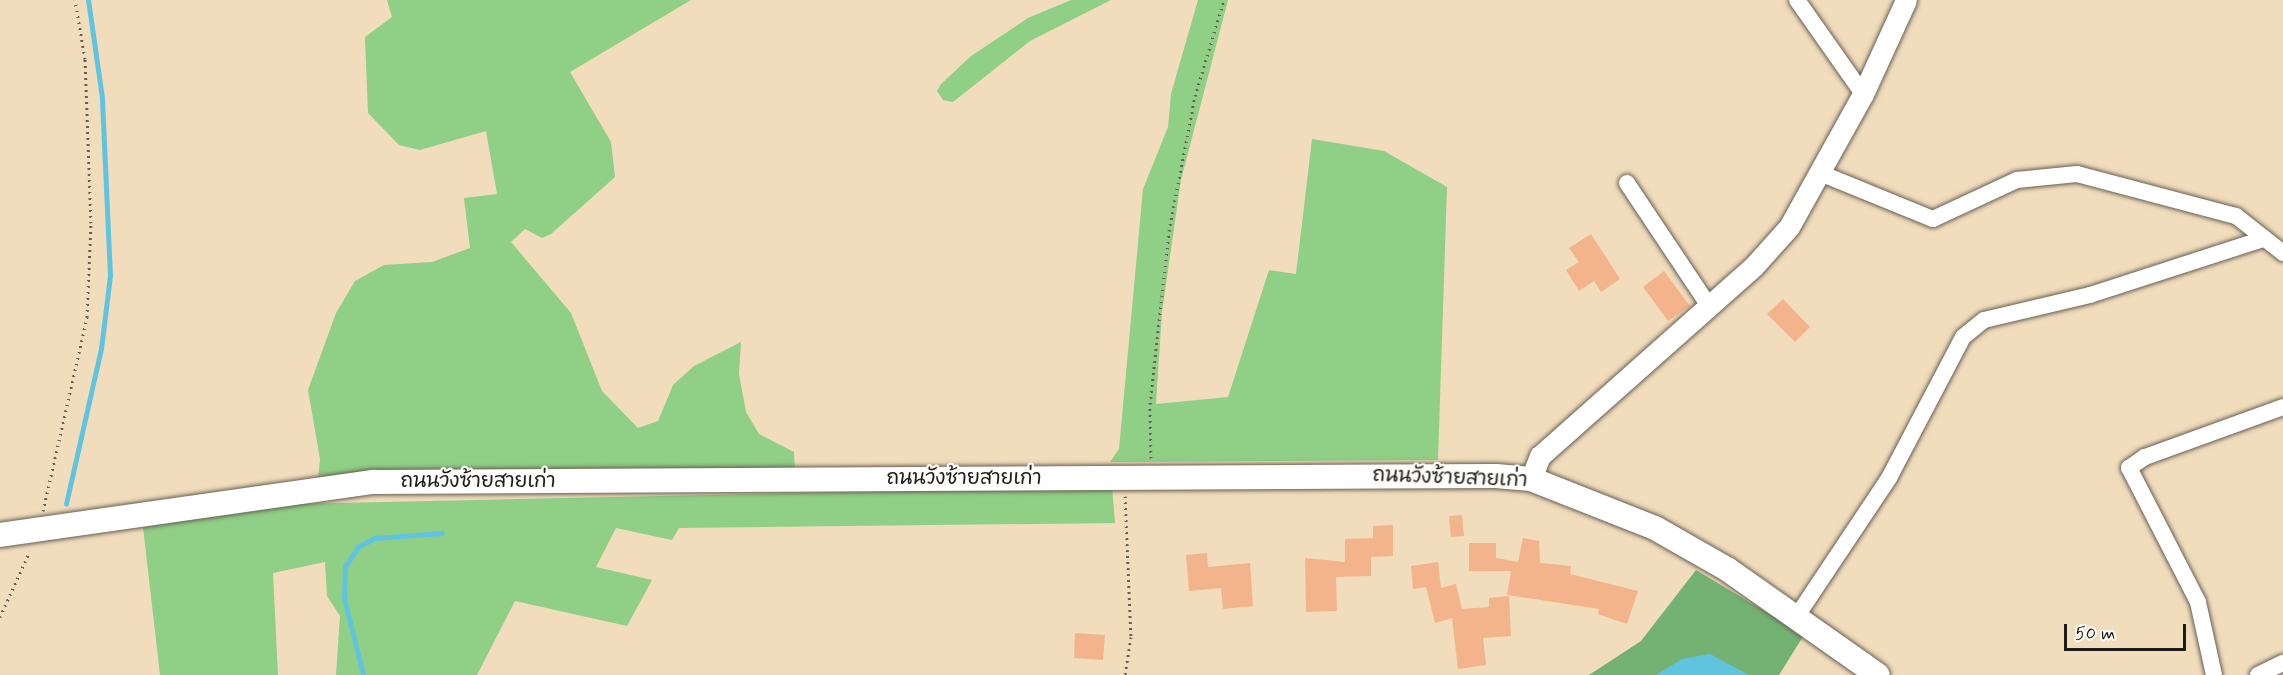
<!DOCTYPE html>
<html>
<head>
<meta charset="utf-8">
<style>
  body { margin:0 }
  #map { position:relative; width:2283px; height:675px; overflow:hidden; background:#f1dcbc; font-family:Mynerve,"Playpen Sans Thai",sans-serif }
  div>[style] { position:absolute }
  .green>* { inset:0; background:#90cf86 }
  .forest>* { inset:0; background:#74b273 }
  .water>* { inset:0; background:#61c4df }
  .stream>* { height:4.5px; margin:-2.25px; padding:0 2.25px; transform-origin:2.25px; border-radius:2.25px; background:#61c4df }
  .building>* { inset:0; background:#f4b48b }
  .path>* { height:3px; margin-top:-1.5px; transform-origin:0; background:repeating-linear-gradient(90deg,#675f54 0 1.5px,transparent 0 6px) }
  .roads { filter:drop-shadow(0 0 2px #675f54) drop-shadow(0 0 2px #675f54) }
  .minor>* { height:16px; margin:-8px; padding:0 8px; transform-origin:8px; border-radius:8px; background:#fff }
  .tertiary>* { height:21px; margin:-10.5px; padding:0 10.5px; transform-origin:10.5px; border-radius:10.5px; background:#fff }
  .secondary>* { height:24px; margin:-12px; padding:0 12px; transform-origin:12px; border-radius:12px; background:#fff }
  span { translate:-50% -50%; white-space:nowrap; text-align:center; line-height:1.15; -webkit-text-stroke:4.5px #fdfcf7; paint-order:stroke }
  .street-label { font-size:20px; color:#1c1c1c }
  .scale { position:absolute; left:2064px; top:624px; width:122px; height:27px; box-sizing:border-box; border:3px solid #1c1c1c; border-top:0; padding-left:8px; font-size:18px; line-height:21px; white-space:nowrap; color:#1c1c1c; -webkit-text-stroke:4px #fdfcf7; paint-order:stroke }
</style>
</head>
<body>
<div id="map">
  <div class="green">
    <i style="clip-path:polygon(387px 0,691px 0,570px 72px,611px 142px,615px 177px,551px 234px,542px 238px,525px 229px,511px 242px,571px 313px,602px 391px,638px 428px,658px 421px,673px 385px,694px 366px,741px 342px,739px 374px,746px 412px,759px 434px,794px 452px,795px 472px,318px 479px,320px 459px,308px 390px,336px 313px,355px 281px,384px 265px,432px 262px,470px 248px,464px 198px,497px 194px,486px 131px,420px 150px,399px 145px,368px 113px,365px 37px,392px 17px)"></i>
    <i style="clip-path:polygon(1071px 0,1111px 0,1030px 41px,953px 102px,943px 100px,937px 91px,941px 84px,971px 56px,1028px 18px)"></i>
    <i style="clip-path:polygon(1198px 0,1228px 0,1181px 180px,1162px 312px,1156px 404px,1228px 397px,1269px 270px,1296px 274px,1312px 139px,1384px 151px,1447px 187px,1438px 460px,1110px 462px,1119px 449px,1143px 189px,1168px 127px,1171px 94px)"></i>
    <i style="clip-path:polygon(1112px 486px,1115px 523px,679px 528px,672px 540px,616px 528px,596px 567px,652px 580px,627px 626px,515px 601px,477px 675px,336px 675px,340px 616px,327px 596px,325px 562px,273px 573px,278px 675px,160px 675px,143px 527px,291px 504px)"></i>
  </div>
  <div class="forest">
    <i style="clip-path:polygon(1696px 570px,1804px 635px,1779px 675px,1589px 675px,1641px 641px)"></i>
  </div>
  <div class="water">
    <i style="clip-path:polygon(1710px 654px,1749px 675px,1656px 675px,1682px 659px)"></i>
  </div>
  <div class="stream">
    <i style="left:66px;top:504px;width:159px;rotate:-77.3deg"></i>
    <i style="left:101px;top:349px;width:74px;rotate:-83deg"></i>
    <i style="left:110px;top:276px;width:178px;rotate:-92.6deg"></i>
    <i style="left:102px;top:98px;width:99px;rotate:-98.1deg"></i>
    <i style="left:363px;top:675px;width:79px;rotate:-103.9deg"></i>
    <i style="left:344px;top:598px;width:31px;rotate:-88deg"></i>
    <i style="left:345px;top:567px;width:24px;rotate:-57deg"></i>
    <i style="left:358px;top:547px;width:19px;rotate:-28deg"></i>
    <i style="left:375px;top:538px;width:67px;rotate:-4.3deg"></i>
  </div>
  <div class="building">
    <i style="clip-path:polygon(1591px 234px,1620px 279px,1601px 292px,1594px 281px,1579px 291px,1566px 270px,1579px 262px,1569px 248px)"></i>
    <i style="clip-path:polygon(1664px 271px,1690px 306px,1668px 321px,1643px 287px)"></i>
    <i style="clip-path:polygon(1783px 299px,1810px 327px,1795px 342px,1767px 314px)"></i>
    <i style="clip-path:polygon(1462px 515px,1464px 536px,1451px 537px,1449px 516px)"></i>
    <i style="clip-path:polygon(1393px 525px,1393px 556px,1371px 557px,1371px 576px,1336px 577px,1337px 611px,1306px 612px,1305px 558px,1345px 562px,1345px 539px,1373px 538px,1373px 526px)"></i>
    <i style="clip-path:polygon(1523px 538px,1539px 541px,1540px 563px,1571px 566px,1570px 574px,1638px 591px,1627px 624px,1598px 614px,1599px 609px,1507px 595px,1511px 571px,1469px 571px,1469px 543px,1496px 543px,1496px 558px,1518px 562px)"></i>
    <i style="clip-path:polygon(1207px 553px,1208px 567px,1250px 563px,1253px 606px,1223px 609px,1221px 588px,1189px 591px,1186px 555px)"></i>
    <i style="clip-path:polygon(1438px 562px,1441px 588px,1456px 584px,1462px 609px,1489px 607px,1489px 598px,1509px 596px,1511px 636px,1483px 638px,1486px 665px,1458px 669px,1452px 618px,1435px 623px,1426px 587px,1413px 589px,1411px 566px)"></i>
    <i style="clip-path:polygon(1075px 633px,1105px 635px,1103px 660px,1074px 658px)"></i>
  </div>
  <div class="path">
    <i style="left:1151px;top:458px;width:54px;rotate:-91.1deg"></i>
    <i style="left:1150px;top:404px;width:174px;rotate:-83.7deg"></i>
    <i style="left:1169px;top:231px;width:137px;rotate:-79.1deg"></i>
    <i style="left:1195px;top:96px;width:100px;rotate:-73.2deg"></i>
    <i style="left:1125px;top:496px;width:141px;rotate:87.6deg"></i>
    <i style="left:1131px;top:637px;width:38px;rotate:99deg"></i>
    <i style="left:43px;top:511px;width:199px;rotate:-77.2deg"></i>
    <i style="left:87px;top:317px;width:94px;rotate:-87.6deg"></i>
    <i style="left:91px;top:223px;width:164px;rotate:-92.1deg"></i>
    <i style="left:85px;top:59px;width:60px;rotate:-99.6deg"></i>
    <i style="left:0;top:617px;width:72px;rotate:-65.6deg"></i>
  </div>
  <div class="roads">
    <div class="minor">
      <i style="left:1797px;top:0;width:115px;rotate:54.9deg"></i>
      <i style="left:1820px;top:173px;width:122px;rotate:22.2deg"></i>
      <i style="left:1933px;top:219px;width:93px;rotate:-24.9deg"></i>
      <i style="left:2017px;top:180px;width:60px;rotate:-5.7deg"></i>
      <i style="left:2077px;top:174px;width:164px;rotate:14.8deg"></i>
      <i style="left:2236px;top:216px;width:60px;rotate:38.2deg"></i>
      <i style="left:1627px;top:183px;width:148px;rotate:56.3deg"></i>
      <i style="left:1797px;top:616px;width:166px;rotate:-56.3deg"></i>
      <i style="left:1889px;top:478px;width:159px;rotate:-62.3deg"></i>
      <i style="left:1963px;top:337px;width:27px;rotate:-39deg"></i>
      <i style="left:1984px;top:320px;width:109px;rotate:-13.3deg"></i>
      <i style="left:2090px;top:295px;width:179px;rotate:-17.9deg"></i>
      <i style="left:2214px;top:675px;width:75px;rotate:-102.4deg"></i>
      <i style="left:2198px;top:602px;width:151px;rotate:-117.2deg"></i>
      <i style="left:2129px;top:468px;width:19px;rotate:-35deg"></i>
      <i style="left:2145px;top:457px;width:147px;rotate:-19.9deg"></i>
      <i style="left:2258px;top:675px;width:28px;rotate:-26deg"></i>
    </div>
    <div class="tertiary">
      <i style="left:1531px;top:479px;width:25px;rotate:-69deg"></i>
      <i style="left:1540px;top:456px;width:286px;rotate:-41.6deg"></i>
      <i style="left:1754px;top:266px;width:52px;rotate:-48.1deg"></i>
      <i style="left:1789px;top:227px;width:152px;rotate:-60.9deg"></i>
      <i style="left:1863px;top:94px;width:103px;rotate:-65.4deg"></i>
    </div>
    <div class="secondary">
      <i style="left:0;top:535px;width:377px;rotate:-8.1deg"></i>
      <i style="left:373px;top:482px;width:1123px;rotate:-0.31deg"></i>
      <i style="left:1496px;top:476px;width:35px;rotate:5deg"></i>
      <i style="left:1531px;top:479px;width:133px;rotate:21.6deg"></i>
      <i style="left:1655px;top:528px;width:83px;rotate:29.7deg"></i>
      <i style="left:1727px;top:569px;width:184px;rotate:35.1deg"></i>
    </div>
  </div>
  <div class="street-label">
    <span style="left:964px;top:478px">ถนนวังซ้ายสายเก่า</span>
    <span style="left:1450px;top:478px;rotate:2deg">ถนนวังซ้ายสายเก่า</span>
    <span style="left:478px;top:481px">ถนนวังซ้ายสายเก่า</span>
  </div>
  <div class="scale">50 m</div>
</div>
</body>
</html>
